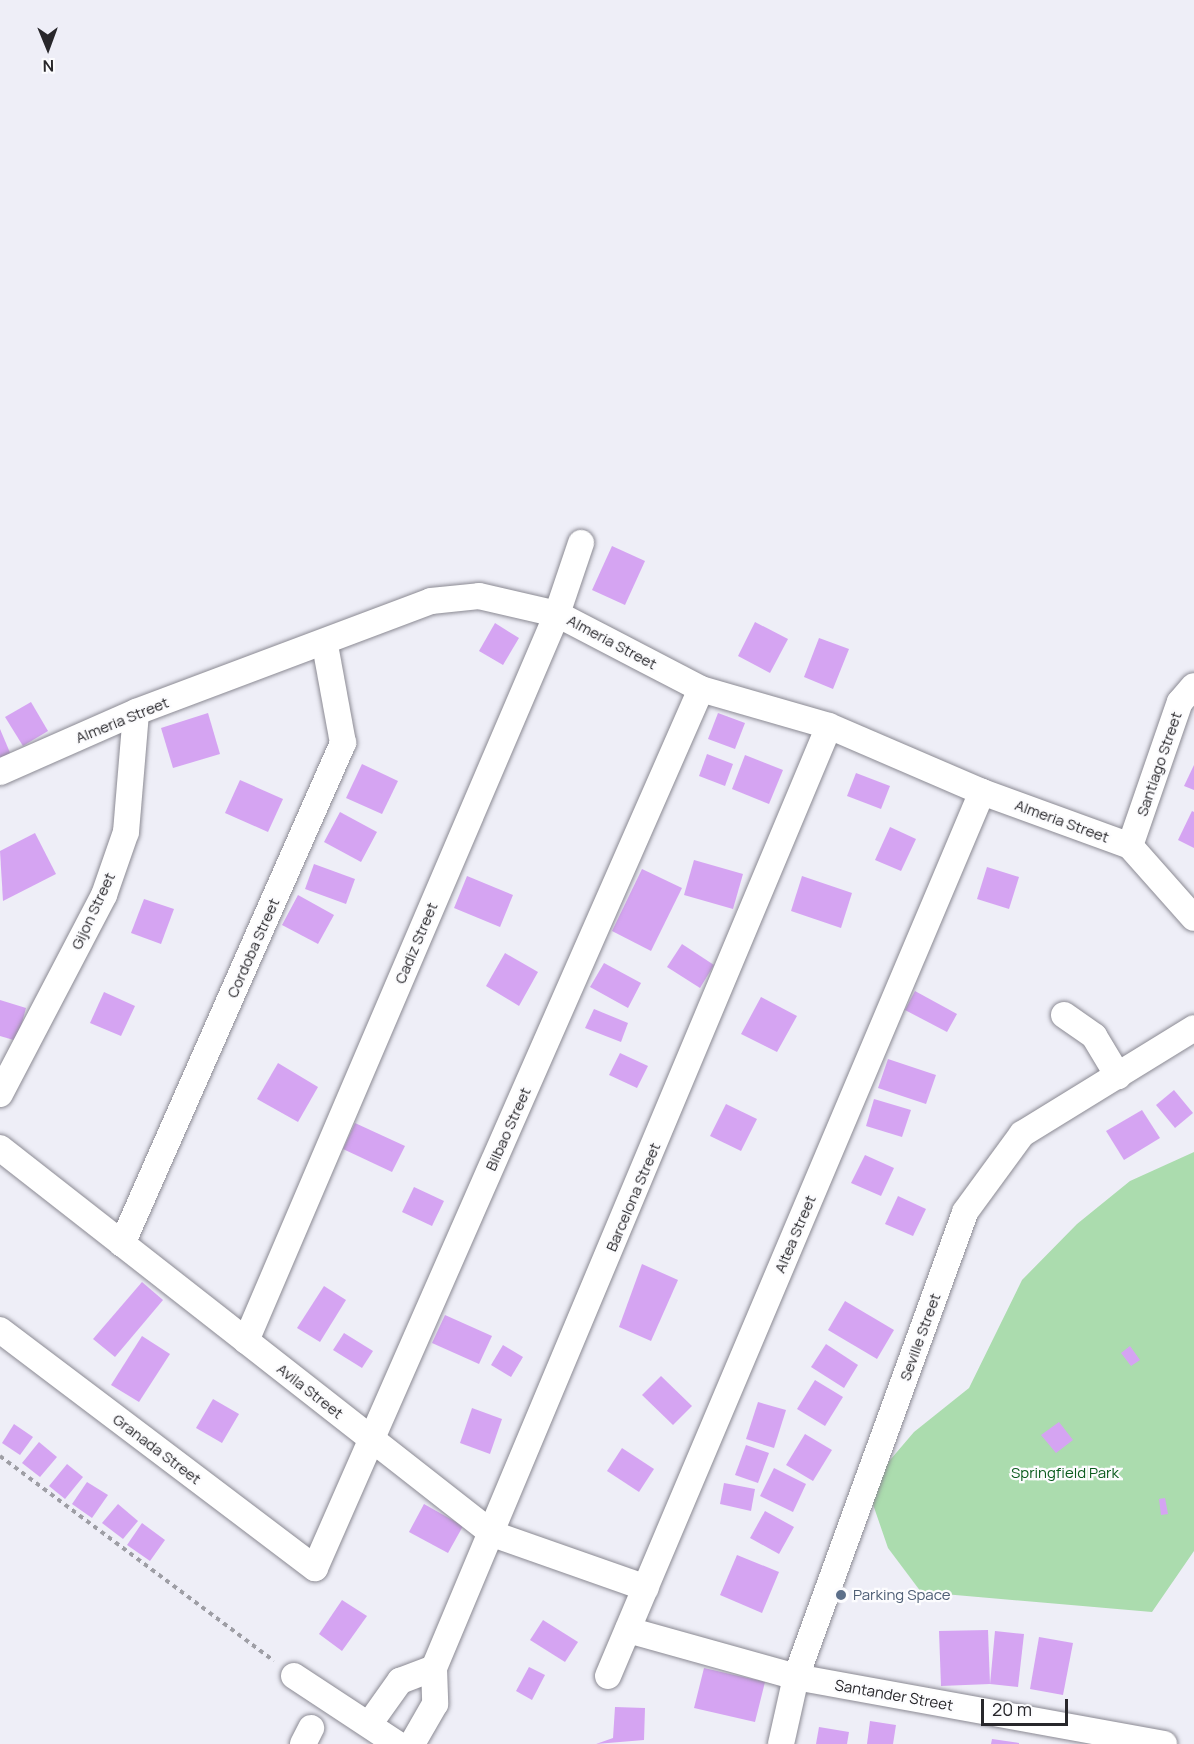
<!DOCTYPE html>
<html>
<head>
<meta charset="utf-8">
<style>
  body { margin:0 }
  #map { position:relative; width:1194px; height:1744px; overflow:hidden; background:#eeeef7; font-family:Manrope,sans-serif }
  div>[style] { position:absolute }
  .green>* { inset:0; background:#abdcae }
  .building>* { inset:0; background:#d5a4f2 }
  .path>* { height:4px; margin-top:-2px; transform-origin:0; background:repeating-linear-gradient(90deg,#9e9ea5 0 4.5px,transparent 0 9px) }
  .roads { filter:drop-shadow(0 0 2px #8b8a93) drop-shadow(0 0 2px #8b8a93) }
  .minor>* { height:26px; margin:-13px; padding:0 13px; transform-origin:13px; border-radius:13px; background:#fff }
  .dots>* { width:16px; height:16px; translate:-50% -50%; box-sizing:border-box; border:3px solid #fcfcfe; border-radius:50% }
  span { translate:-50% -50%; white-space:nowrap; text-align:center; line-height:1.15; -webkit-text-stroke:4.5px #fcfcfe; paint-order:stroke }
  .street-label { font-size:15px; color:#28272b }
  .park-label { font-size:15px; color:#0b5b1e }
  .service-label { font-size:15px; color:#4e5e75 }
  .left { translate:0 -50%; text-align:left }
  .north { position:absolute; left:18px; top:18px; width:60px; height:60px; -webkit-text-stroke:4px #fcfcfe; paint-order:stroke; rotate:179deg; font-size:16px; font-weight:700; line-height:24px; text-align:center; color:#28272b }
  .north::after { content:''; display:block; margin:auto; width:21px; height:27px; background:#28272b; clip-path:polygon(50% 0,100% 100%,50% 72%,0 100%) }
  .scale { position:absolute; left:981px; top:1699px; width:87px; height:27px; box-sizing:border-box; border:3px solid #28272b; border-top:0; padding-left:8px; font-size:18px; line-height:21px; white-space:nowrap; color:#28272b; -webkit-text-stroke:4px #fcfcfe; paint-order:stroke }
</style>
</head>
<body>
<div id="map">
  <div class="green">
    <i style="clip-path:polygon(1194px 1152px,1194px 1551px,1152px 1612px,921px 1592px,888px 1548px,867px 1487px,914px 1432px,969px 1388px,1022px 1280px,1077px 1224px,1130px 1181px)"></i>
  </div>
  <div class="building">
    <i style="clip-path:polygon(612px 546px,645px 561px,625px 605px,592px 590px)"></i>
    <i style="clip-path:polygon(755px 622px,788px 639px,770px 673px,738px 656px)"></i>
    <i style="clip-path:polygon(495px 623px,519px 638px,503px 665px,479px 651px)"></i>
    <i style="clip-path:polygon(819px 638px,849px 649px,833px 689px,804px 677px)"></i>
    <i style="clip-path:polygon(31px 702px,48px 731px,23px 746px,5px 717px)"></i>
    <i style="clip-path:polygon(208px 713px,220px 754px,173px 768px,161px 728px)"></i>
    <i style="clip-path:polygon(718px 713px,745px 723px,735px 749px,708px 739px)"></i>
    <i style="clip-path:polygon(0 729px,11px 755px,0 760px)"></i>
    <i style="clip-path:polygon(707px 754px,733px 764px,725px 786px,699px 776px)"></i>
    <i style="clip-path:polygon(745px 755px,783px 770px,769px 804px,732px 789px)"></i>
    <i style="clip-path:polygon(362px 764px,398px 781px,382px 814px,346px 798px)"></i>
    <i style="clip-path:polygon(1194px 765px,1194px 790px,1184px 786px)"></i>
    <i style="clip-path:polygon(856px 773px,890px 786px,881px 809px,847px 796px)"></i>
    <i style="clip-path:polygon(240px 780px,283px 799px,268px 832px,225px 813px)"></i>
    <i style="clip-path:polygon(1192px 811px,1194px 812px,1194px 848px,1178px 840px)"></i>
    <i style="clip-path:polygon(340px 812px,377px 832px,361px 862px,324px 842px)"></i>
    <i style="clip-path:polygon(890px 827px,916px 839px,901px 871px,875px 860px)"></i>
    <i style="clip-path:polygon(35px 833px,56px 874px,3px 901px,0 851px)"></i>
    <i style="clip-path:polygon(694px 860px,743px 874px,733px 909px,684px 895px)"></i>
    <i style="clip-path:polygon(314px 864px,355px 879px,346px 904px,305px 889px)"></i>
    <i style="clip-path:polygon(987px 867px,1019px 877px,1009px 909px,977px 899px)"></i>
    <i style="clip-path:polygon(642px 869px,682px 888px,651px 951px,612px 931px)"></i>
    <i style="clip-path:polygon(467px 876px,513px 895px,500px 927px,454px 908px)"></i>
    <i style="clip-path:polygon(802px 876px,852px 893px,841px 928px,791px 911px)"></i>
    <i style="clip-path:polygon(298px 895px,334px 915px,318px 944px,282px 925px)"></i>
    <i style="clip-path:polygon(144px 899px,174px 909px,161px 944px,131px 933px)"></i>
    <i style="clip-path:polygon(682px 944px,714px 965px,700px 988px,667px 967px)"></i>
    <i style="clip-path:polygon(505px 953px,538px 972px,519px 1006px,486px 986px)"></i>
    <i style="clip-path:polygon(604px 963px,641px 983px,628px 1008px,590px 987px)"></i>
    <i style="clip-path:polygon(915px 991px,957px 1014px,947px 1032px,905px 1010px)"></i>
    <i style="clip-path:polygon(104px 992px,135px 1006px,121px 1036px,90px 1023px)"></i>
    <i style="clip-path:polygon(761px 997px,797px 1016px,777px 1052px,741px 1034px)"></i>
    <i style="clip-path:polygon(0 1000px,26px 1008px,17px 1041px,0 1036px)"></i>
    <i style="clip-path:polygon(594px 1009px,628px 1023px,621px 1042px,585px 1028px)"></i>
    <i style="clip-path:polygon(620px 1053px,648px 1066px,637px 1088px,609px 1075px)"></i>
    <i style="clip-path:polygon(888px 1059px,936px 1075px,926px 1104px,878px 1088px)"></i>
    <i style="clip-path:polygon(278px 1063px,318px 1087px,298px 1122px,257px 1099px)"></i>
    <i style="clip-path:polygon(1174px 1090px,1193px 1113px,1175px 1128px,1156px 1105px)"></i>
    <i style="clip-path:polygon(874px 1099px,911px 1110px,902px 1137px,866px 1126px)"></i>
    <i style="clip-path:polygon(726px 1104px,757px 1119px,741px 1151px,710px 1136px)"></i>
    <i style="clip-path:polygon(1142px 1110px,1160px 1138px,1124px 1160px,1106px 1131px)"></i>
    <i style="clip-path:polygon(355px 1123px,405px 1146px,392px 1172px,343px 1149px)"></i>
    <i style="clip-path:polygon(865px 1155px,894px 1168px,881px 1196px,851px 1183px)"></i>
    <i style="clip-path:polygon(414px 1187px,444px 1201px,432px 1226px,402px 1212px)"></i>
    <i style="clip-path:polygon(898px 1196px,926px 1209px,913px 1236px,885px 1224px)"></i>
    <i style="clip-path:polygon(642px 1264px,678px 1280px,651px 1341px,619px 1327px)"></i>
    <i style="clip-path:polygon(142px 1282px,163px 1300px,115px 1357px,93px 1339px)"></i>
    <i style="clip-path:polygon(324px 1286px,346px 1300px,320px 1342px,297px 1328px)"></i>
    <i style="clip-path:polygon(845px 1301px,894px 1330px,877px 1359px,828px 1330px)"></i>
    <i style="clip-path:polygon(445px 1315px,492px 1336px,479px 1364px,432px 1343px)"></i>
    <i style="clip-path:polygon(344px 1333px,373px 1351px,362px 1368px,333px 1350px)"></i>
    <i style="clip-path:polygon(142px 1336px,170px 1354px,139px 1402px,111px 1385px)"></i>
    <i style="clip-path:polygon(826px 1344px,858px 1365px,844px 1388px,811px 1367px)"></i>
    <i style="clip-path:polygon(503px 1345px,523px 1357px,511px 1377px,491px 1365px)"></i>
    <i style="clip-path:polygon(1130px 1346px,1140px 1360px,1131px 1366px,1121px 1353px)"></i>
    <i style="clip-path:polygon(661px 1376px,692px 1406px,673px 1425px,642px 1395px)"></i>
    <i style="clip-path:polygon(815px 1380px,843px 1397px,825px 1426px,797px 1409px)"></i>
    <i style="clip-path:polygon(213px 1399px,239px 1414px,222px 1443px,196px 1428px)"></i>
    <i style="clip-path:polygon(758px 1402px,786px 1410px,774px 1448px,746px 1439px)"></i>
    <i style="clip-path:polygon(472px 1408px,502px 1419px,490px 1454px,460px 1443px)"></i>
    <i style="clip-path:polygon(1059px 1422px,1073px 1440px,1056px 1453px,1041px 1435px)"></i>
    <i style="clip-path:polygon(14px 1424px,33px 1437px,20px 1455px,2px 1443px)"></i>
    <i style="clip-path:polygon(805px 1434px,832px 1450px,813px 1481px,786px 1465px)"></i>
    <i style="clip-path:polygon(39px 1442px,57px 1457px,40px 1477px,22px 1463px)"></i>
    <i style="clip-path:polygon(746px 1445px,769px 1453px,758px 1483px,735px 1475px)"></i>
    <i style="clip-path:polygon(622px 1448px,654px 1469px,639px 1492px,607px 1471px)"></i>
    <i style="clip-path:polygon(67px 1464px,83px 1477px,65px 1499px,49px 1486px)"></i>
    <i style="clip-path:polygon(774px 1468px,806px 1484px,793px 1512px,760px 1496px)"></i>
    <i style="clip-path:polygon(87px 1482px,108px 1495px,92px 1518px,72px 1504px)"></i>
    <i style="clip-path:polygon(724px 1483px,755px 1489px,751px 1511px,720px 1504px)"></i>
    <i style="clip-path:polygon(1165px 1498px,1168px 1514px,1161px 1515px,1159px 1499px)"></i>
    <i style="clip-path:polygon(118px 1504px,138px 1521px,123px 1539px,102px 1523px)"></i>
    <i style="clip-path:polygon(424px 1504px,463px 1526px,448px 1553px,409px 1532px)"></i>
    <i style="clip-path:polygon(765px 1511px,794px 1527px,779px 1554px,750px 1538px)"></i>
    <i style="clip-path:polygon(142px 1523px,165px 1540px,150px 1561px,127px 1545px)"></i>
    <i style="clip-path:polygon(737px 1555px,779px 1572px,762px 1613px,720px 1595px)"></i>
    <i style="clip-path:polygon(342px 1600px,367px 1616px,342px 1651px,319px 1634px)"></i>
    <i style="clip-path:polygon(543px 1620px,578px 1642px,565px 1662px,530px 1640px)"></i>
    <i style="clip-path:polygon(988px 1630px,990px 1684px,941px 1686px,939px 1631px)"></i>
    <i style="clip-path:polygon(995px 1631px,1024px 1634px,1018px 1687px,990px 1684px)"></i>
    <i style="clip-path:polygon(1039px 1637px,1073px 1643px,1063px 1695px,1030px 1689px)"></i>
    <i style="clip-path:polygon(529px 1667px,545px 1675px,532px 1700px,516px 1691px)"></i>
    <i style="clip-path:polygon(704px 1668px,765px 1682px,755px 1722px,694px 1708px)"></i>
    <i style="clip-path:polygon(615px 1707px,645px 1708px,644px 1740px,596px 1744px,613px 1738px)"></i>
    <i style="clip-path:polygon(870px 1721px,896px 1725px,893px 1744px,867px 1744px)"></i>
    <i style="clip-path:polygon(819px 1727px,849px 1732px,847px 1744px,816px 1744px)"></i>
    <i style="clip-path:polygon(992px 1739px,1019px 1743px,1019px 1744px,991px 1744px)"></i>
  </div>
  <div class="path">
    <i style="left:0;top:1456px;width:342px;rotate:36.8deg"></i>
  </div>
  <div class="roads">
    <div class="minor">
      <i style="left:0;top:772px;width:149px;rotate:-23.8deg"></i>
      <i style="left:136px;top:712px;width:315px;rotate:-20.6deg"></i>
      <i style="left:431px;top:601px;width:48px;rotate:-5.9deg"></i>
      <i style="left:479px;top:596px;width:80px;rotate:13deg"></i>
      <i style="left:557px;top:614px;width:162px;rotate:27.5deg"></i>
      <i style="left:701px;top:689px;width:133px;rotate:16.1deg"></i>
      <i style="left:829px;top:726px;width:167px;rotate:23.3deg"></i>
      <i style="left:982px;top:792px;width:158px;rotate:20deg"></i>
      <i style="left:1130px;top:846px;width:96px;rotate:48.4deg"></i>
      <i style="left:1130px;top:846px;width:152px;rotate:-70.9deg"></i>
      <i style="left:1180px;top:702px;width:21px;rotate:-49deg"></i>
      <i style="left:1064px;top:1015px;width:37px;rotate:35deg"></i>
      <i style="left:1094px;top:1036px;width:47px;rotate:59deg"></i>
      <i style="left:0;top:1094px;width:225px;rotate:-62.4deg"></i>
      <i style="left:104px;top:895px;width:67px;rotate:-70.8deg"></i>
      <i style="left:126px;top:832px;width:120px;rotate:-85.2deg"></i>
      <i style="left:0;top:1148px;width:626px;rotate:38.06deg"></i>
      <i style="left:493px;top:1534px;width:162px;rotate:19.4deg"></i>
      <i style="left:122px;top:1244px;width:548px;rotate:-66.2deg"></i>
      <i style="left:343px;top:743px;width:100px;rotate:-100.4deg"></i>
      <i style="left:0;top:1330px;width:395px;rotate:37.1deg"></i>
      <i style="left:315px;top:1568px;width:960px;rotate:-66.29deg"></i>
      <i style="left:246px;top:1341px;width:791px;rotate:-66.84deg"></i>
      <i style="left:557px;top:614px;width:75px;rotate:-71.3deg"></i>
      <i style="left:628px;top:1630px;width:174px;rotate:15.6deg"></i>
      <i style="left:796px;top:1677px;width:374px;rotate:10.3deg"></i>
      <i style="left:434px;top:1668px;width:1021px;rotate:-67.25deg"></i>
      <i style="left:294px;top:1676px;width:123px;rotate:33.4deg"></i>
      <i style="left:608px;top:1676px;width:960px;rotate:-67.07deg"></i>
      <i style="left:370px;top:1723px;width:52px;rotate:-54.5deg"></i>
      <i style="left:400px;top:1681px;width:36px;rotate:-21deg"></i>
      <i style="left:434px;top:1668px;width:36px;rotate:88deg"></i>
      <i style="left:435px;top:1704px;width:46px;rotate:119.9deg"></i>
      <i style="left:303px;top:1744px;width:18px;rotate:-63deg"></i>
      <i style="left:781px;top:1744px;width:69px;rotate:-77.4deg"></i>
      <i style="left:796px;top:1677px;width:495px;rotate:-70deg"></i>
      <i style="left:965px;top:1212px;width:97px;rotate:-53.8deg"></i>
      <i style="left:1022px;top:1134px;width:202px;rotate:-31.6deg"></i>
    </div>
  </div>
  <div class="dots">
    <i style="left:841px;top:1595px;background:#5c6f8a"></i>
  </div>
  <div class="street-label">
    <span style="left:612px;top:642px;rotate:28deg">Almeria Street</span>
    <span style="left:122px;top:720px;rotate:-22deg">Almeria Street</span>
    <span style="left:1159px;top:764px;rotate:-71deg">Santiago Street</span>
    <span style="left:1062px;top:821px;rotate:20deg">Almeria Street</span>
    <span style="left:93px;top:911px;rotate:-65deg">Gijon Street</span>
    <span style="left:416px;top:943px;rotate:-67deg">Cadiz Street</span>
    <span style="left:253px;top:948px;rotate:-66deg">Cordoba Street</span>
    <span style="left:508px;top:1129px;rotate:-66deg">Bilbao Street</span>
    <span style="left:633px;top:1197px;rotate:-67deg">Barcelona Street</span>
    <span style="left:795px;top:1234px;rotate:-67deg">Altea Street</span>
    <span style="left:920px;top:1337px;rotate:-70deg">Seville Street</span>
    <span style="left:310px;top:1391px;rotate:38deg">Avila Street</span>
    <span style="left:157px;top:1449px;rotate:37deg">Granada Street</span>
    <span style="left:894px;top:1695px;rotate:10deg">Santander Street</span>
  </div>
  <div class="park-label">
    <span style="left:1065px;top:1473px">Springfield Park</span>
  </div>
  <div class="service-label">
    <span class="left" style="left:853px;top:1595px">Parking Space</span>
  </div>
  <div class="north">N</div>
  <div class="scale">20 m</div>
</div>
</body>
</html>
